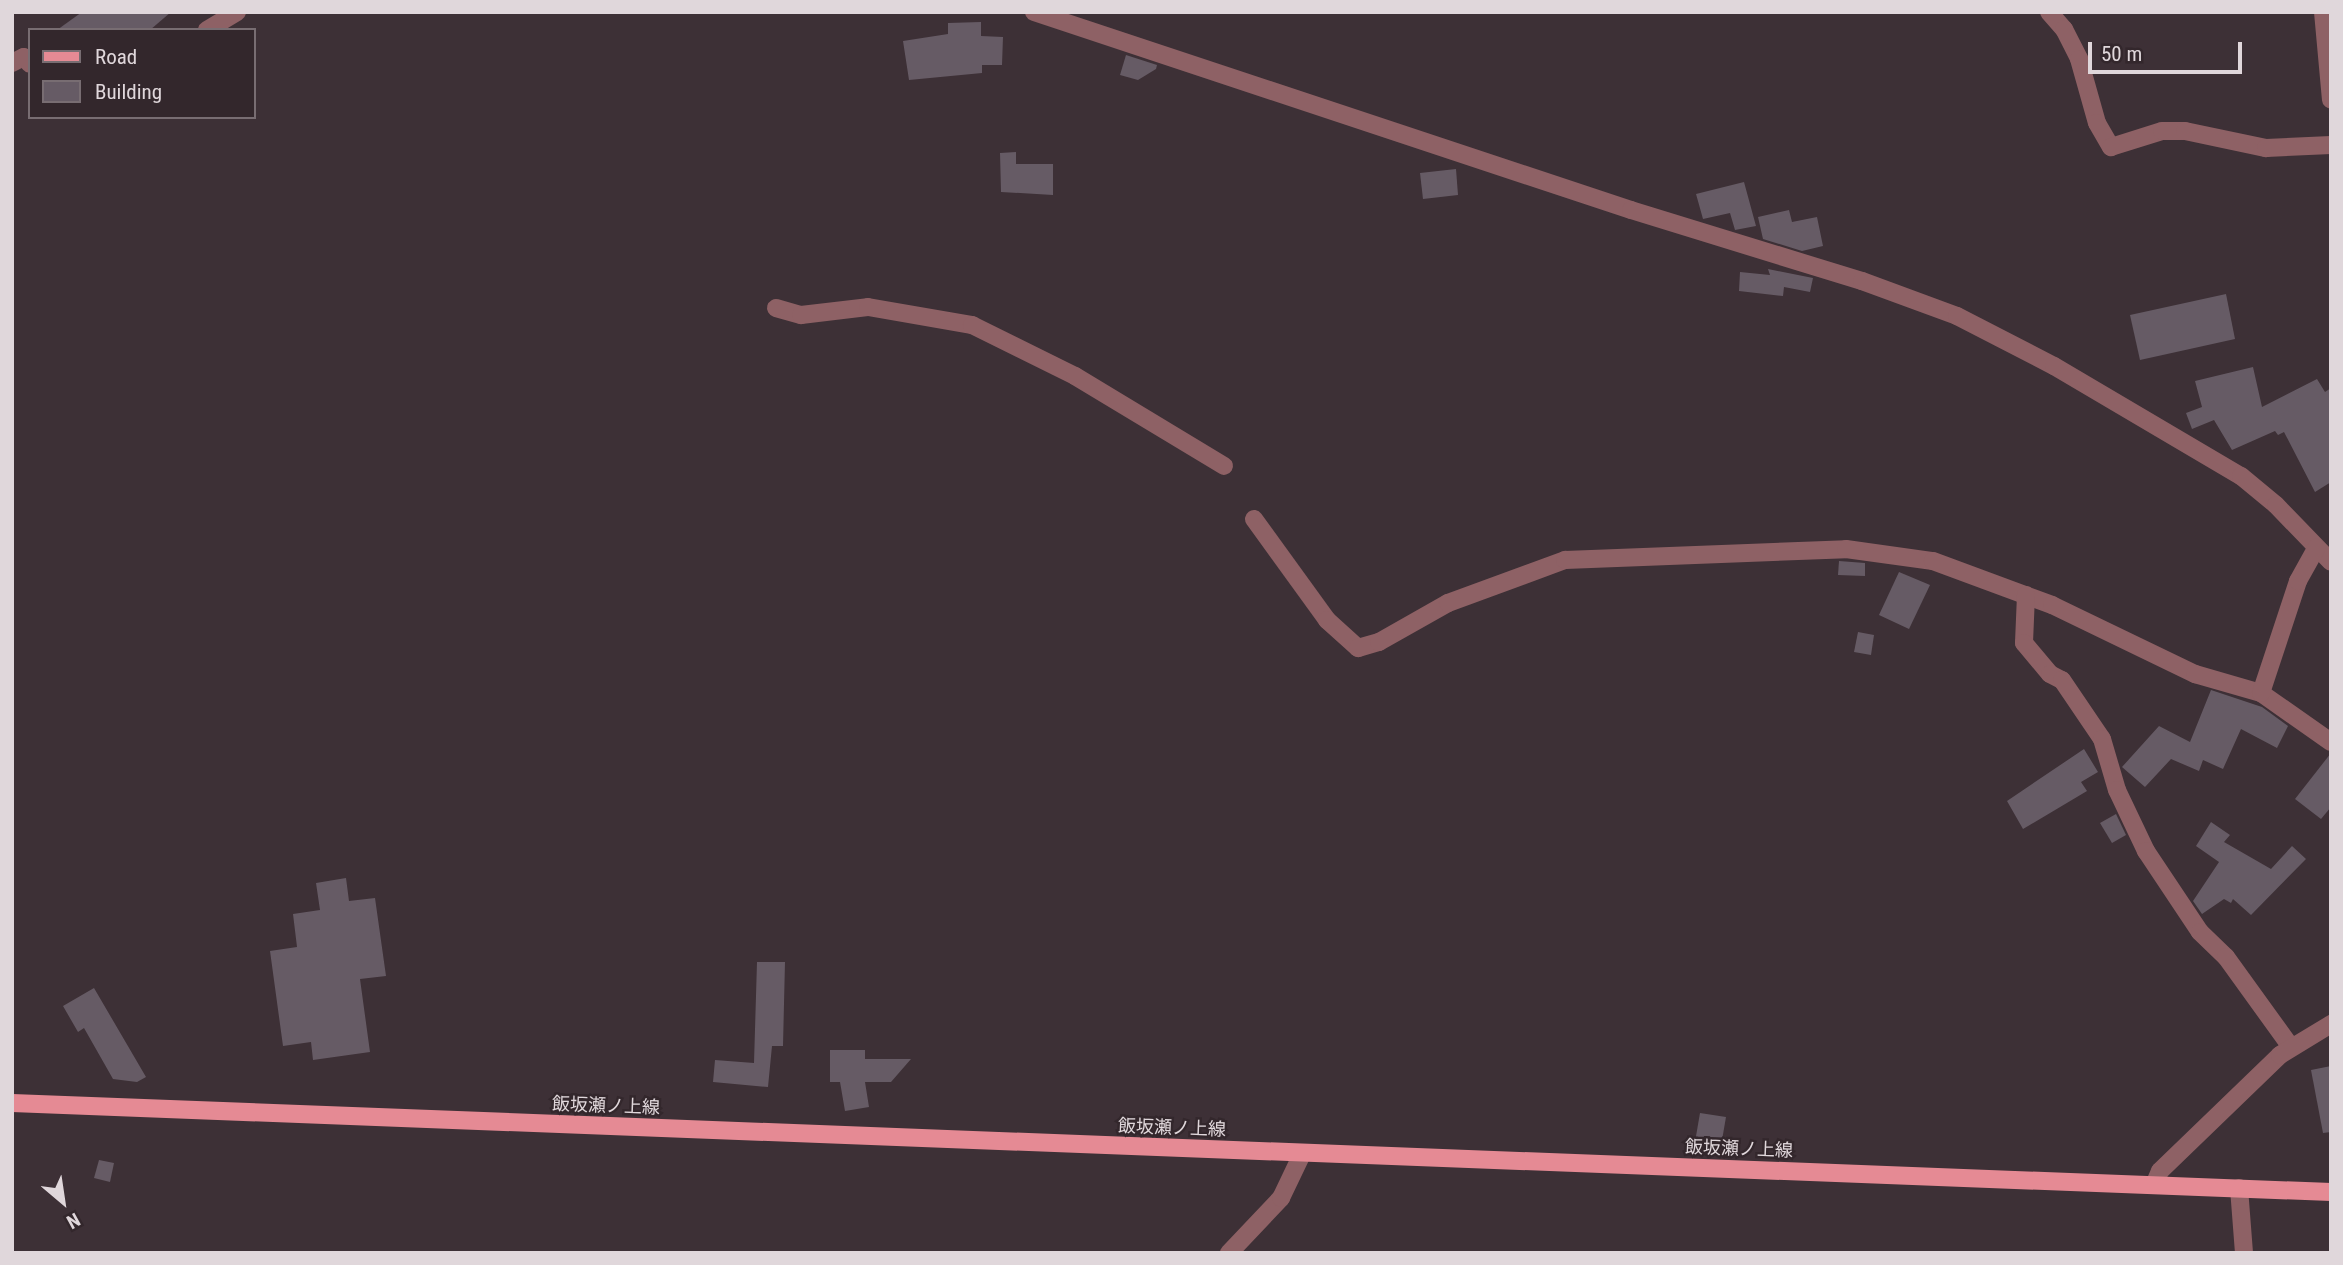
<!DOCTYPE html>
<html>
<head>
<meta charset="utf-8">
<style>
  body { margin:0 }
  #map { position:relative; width:2343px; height:1265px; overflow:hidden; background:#3d3036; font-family:"Roboto Condensed","Noto Sans JP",sans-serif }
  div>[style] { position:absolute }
  .building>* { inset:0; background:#665b65 }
  .minor>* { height:18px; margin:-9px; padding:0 9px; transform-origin:9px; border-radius:9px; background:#8e6165 }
  .major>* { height:18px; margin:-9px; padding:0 9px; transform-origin:9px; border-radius:9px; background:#e58a94 }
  span { translate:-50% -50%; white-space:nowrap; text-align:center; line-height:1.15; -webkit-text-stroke:5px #33272c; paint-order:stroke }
  .street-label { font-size:18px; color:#e0d7db }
  .frame { position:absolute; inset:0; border:14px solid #e0d7db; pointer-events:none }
  .legend { position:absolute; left:28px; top:28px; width:228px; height:91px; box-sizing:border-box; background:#33272c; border:2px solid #786d72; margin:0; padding:9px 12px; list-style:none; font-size:21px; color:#e0d7db }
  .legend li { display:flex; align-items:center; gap:14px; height:35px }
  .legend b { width:35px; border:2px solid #786d72 }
  .north { position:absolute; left:28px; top:1167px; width:70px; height:70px; -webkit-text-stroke:5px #33272c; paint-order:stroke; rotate:151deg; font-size:19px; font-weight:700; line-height:28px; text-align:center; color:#e0d7db }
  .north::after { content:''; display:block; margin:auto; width:24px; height:32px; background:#e0d7db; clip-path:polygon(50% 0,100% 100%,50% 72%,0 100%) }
  .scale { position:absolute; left:2088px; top:42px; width:154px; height:32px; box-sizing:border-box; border:4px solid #e0d7db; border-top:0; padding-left:9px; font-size:21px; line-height:24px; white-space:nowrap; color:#e0d7db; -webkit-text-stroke:5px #33272c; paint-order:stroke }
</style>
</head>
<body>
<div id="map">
  <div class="building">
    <i style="clip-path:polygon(82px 12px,171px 12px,150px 30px,57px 30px)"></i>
    <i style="clip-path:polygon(981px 22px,981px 36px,1003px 37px,1002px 65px,982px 65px,982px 73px,909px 80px,903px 41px,948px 34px,948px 23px)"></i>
    <i style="clip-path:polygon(1126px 55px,1157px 65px,1156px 69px,1138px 80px,1120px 75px)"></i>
    <i style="clip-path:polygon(1016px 152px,1016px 164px,1053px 164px,1053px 195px,1001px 192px,1000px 153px)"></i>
    <i style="clip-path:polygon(1456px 169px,1458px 195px,1423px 199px,1420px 173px)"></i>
    <i style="clip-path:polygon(1744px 182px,1756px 226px,1735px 230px,1730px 213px,1703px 219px,1696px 194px)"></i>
    <i style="clip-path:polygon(1789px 210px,1792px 222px,1817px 217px,1823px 246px,1802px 251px,1763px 239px,1758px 217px)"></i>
    <i style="clip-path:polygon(1768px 269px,1813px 278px,1810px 292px,1784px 287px,1783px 296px,1739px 291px,1740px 272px,1770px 275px)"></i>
    <i style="clip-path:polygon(2226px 294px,2235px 339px,2140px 360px,2130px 315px)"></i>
    <i style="clip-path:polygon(2253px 367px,2262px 407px,2317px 379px,2325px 392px,2331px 388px,2331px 482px,2315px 492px,2284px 432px,2278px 435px,2275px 431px,2232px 450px,2214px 420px,2192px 429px,2186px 413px,2202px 407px,2195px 381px)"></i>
    <i style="clip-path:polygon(1839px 561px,1865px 563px,1865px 576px,1838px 575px)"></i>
    <i style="clip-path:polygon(1899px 572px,1930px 585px,1909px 629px,1879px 615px)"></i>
    <i style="clip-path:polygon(1858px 632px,1874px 635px,1871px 655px,1854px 652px)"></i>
    <i style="clip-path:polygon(2211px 690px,2262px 707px,2288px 726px,2277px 748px,2241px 729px,2223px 769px,2203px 760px,2199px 771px,2171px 759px,2145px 787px,2122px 767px,2159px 726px,2190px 742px)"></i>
    <i style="clip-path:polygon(2084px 749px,2098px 772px,2081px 782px,2087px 791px,2023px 829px,2007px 801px)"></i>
    <i style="clip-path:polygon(2331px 753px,2331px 807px,2321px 819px,2295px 799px)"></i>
    <i style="clip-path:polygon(2116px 814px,2126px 835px,2112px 843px,2100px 823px)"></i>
    <i style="clip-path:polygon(2211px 822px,2230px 835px,2224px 842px,2271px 869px,2292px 846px,2306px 859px,2251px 915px,2233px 899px,2231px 903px,2224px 899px,2202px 914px,2193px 901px,2219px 862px,2196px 846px)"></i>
    <i style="clip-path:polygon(346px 878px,349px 901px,375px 898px,386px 976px,360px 979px,370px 1052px,313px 1060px,311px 1042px,283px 1046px,270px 951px,297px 947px,293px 914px,320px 910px,316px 883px)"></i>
    <i style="clip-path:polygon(757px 962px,785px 962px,783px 1046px,772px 1046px,768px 1087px,713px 1082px,715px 1060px,754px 1063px)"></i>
    <i style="clip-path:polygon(94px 988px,146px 1077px,137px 1082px,113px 1079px,84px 1028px,78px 1032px,63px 1006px)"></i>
    <i style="clip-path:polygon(830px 1050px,865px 1050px,865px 1059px,911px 1059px,891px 1082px,865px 1082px,869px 1107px,845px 1111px,840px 1082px,830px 1082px)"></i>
    <i style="clip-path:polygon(2331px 1066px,2331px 1132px,2323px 1133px,2311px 1070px)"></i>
    <i style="clip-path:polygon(1700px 1113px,1726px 1117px,1721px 1146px,1695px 1142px)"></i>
    <i style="clip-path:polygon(99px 1160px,114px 1163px,110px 1182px,94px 1178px)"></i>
  </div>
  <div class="minor">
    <i style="left:1034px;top:12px;width:629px;rotate:18.35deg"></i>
    <i style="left:1631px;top:210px;width:242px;rotate:17.1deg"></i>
    <i style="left:1862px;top:281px;width:101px;rotate:20.2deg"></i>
    <i style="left:1957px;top:316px;width:109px;rotate:27.3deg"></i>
    <i style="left:2054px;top:366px;width:217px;rotate:30.5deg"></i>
    <i style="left:2241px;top:476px;width:45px;rotate:39.6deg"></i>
    <i style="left:2276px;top:505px;width:79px;rotate:46deg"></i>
    <i style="left:2049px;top:12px;width:23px;rotate:49deg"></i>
    <i style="left:2064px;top:29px;width:34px;rotate:63deg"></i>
    <i style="left:2079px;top:59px;width:66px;rotate:74.3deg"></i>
    <i style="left:2097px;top:123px;width:28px;rotate:60deg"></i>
    <i style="left:2111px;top:147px;width:53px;rotate:-17.4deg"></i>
    <i style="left:2162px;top:131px;width:23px"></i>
    <i style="left:2185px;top:131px;width:83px;rotate:11.9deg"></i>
    <i style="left:2266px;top:148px;width:65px;rotate:-2.6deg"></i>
    <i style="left:2323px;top:12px;width:88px;rotate:84.8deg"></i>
    <i style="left:207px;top:30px;width:35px;rotate:-31deg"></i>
    <i style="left:12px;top:63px;width:13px;rotate:-27deg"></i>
    <i style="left:24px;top:57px;width:9px;rotate:49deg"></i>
    <i style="left:776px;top:308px;width:26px;rotate:16deg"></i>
    <i style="left:801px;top:315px;width:67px;rotate:-6.8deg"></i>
    <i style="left:868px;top:307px;width:106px;rotate:9.8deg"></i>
    <i style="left:972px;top:325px;width:115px;rotate:26.3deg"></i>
    <i style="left:1075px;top:376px;width:174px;rotate:31.1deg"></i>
    <i style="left:1254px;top:519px;width:125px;rotate:54.1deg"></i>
    <i style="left:1327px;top:620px;width:42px;rotate:42.1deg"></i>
    <i style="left:1358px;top:648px;width:22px;rotate:-16deg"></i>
    <i style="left:1379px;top:642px;width:79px;rotate:-29.5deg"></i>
    <i style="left:1448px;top:603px;width:125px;rotate:-20.2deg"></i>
    <i style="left:1565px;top:560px;width:281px;rotate:-2.2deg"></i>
    <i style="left:1846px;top:549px;width:88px;rotate:7.9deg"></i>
    <i style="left:1933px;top:561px;width:127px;rotate:20.3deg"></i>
    <i style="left:2052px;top:605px;width:159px;rotate:25.8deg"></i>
    <i style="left:2195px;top:674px;width:69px;rotate:16.1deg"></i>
    <i style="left:2261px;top:693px;width:85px;rotate:35deg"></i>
    <i style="left:2026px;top:595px;width:48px;rotate:92.4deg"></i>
    <i style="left:2024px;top:643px;width:40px;rotate:50deg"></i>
    <i style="left:2050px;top:674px;width:13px;rotate:27deg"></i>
    <i style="left:2062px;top:680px;width:71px;rotate:55.9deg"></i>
    <i style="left:2102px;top:739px;width:53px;rotate:73.6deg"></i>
    <i style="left:2117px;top:790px;width:68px;rotate:64.6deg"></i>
    <i style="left:2146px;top:851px;width:97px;rotate:56.3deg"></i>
    <i style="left:2200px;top:932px;width:36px;rotate:44deg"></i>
    <i style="left:2226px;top:957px;width:111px;rotate:54.2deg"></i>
    <i style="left:2261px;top:693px;width:118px;rotate:-71.7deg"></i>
    <i style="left:2298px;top:581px;width:38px;rotate:-61deg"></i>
    <i style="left:2154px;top:1185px;width:15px;rotate:-67deg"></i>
    <i style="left:2160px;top:1171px;width:167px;rotate:-44deg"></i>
    <i style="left:2280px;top:1055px;width:60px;rotate:-31.3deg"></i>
    <i style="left:2239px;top:1188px;width:65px;rotate:85.6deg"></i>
    <i style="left:1229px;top:1253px;width:76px;rotate:-46.6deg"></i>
    <i style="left:1281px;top:1198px;width:49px;rotate:-64.5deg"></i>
  </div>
  <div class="major">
    <i style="left:12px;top:1103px;width:2321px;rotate:2.2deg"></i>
  </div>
  <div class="street-label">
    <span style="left:606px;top:1106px;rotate:2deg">飯坂瀬ノ上線</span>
    <span style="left:1172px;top:1128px;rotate:2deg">飯坂瀬ノ上線</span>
    <span style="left:1739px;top:1149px;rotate:2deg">飯坂瀬ノ上線</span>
  </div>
  <div class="frame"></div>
  <ul class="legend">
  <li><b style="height:9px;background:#e58a94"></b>Road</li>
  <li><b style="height:19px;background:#665b65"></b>Building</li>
  </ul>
  <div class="north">N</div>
  <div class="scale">50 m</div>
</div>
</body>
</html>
